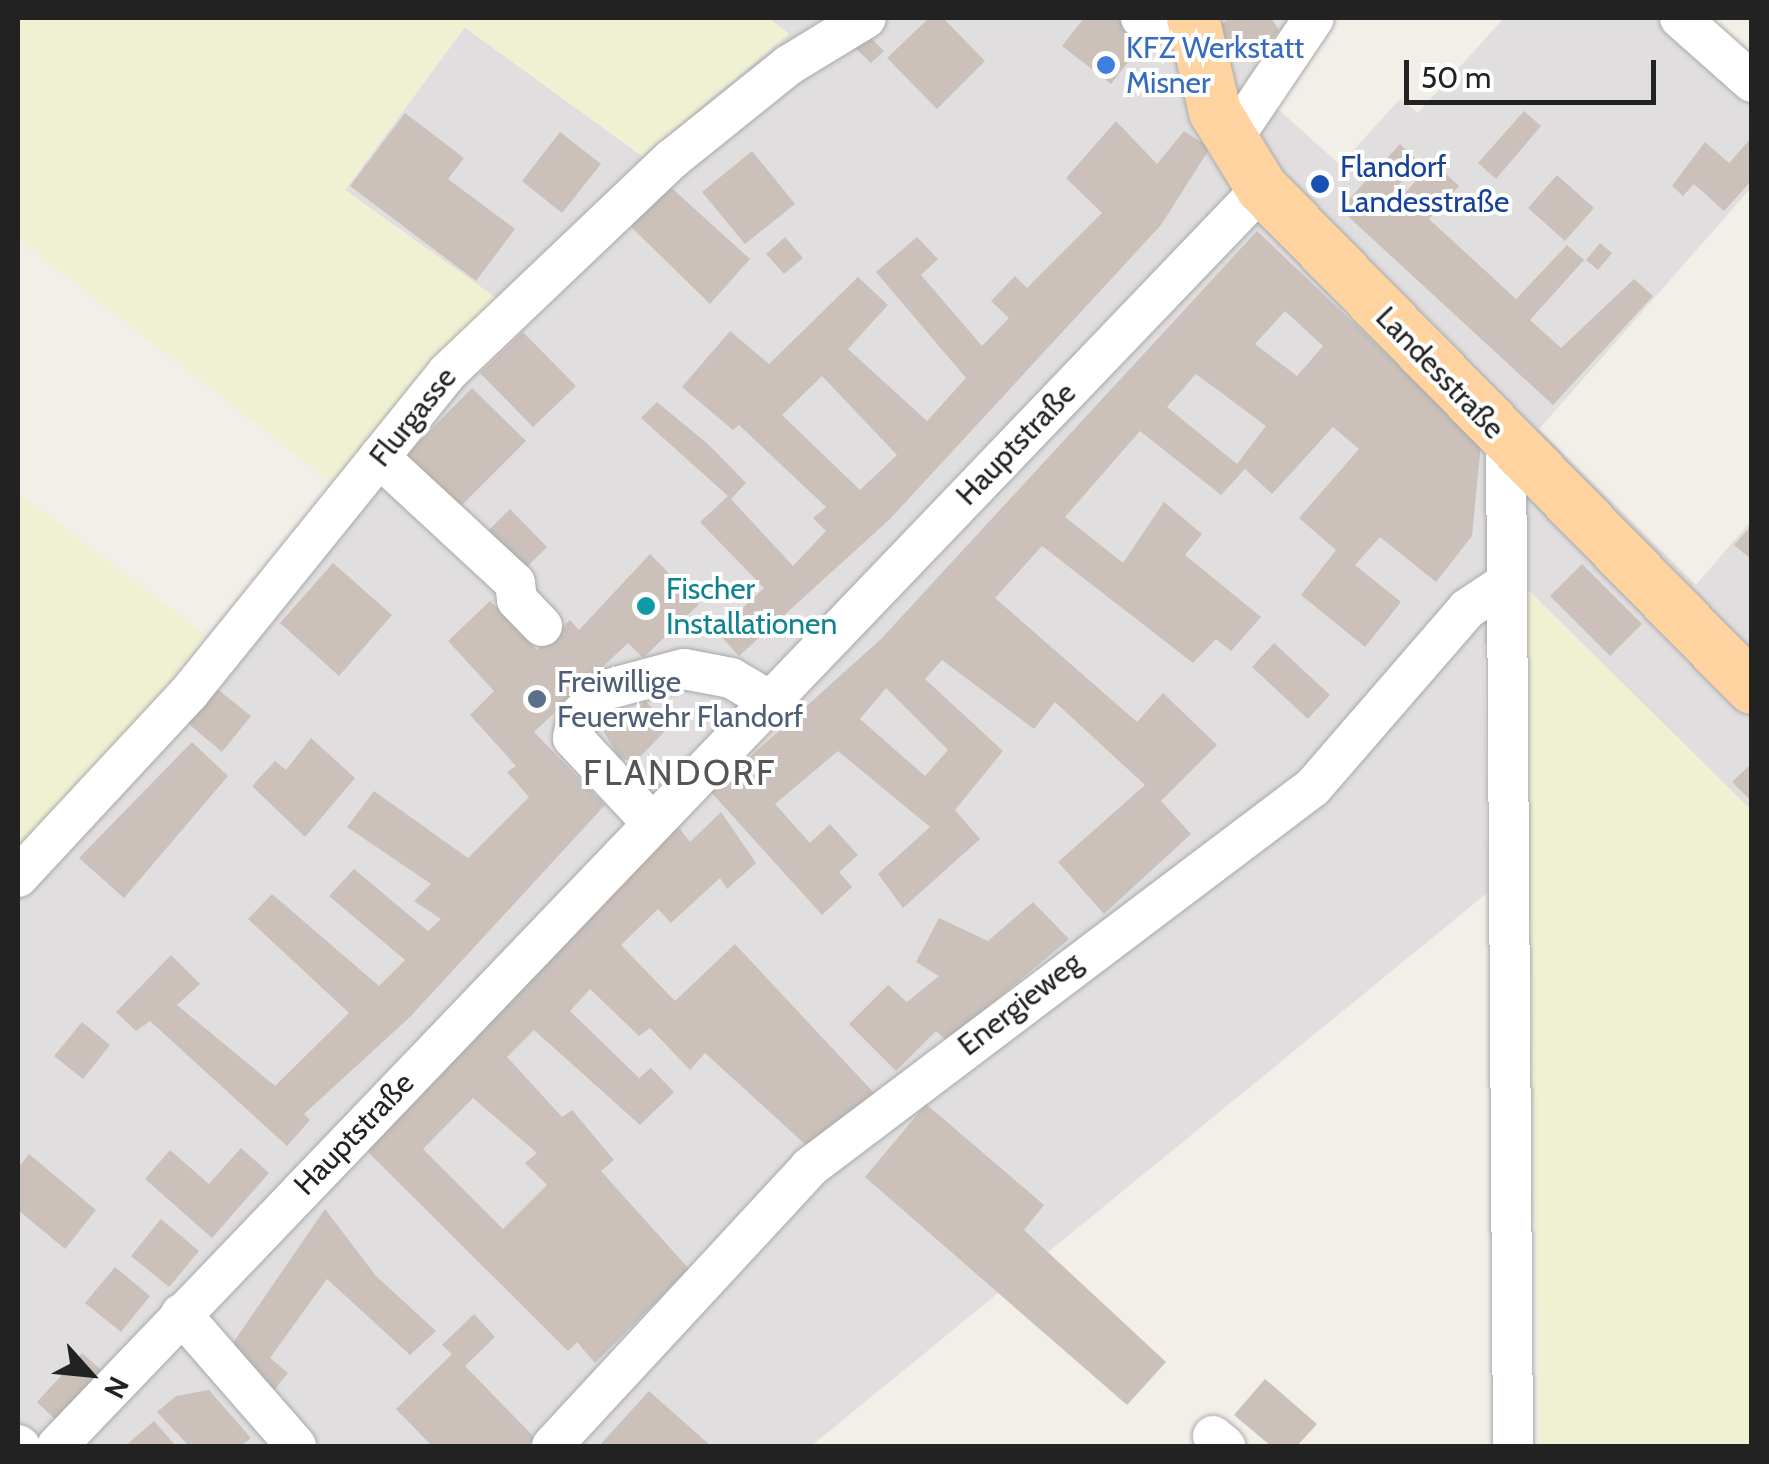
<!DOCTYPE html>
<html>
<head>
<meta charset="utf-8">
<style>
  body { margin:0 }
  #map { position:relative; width:1769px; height:1464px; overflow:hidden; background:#f2eee8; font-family:Cabin,sans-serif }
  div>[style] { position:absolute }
  .residential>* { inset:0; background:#e0dedf }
  .farmland>* { inset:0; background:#f0f1d3 }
  .building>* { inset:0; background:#cbc1ba }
  .roads { filter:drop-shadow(0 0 2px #a9a9a9) drop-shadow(0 0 2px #a9a9a9) }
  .minor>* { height:40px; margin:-20px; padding:0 20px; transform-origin:20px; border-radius:20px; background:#fff }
  .major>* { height:52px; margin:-26px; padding:0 26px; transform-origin:26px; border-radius:26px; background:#ffd3a0 }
  .dots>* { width:28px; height:28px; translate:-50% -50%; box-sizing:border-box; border:5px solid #fff; border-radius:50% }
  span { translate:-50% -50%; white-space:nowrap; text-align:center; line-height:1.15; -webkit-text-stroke:8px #fff; paint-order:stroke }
  .shop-label { font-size:30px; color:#366cbe }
  .left { translate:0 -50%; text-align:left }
  .transit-label { font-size:30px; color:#164399 }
  .street-label { font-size:30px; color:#222 }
  .culture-label { font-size:30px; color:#0d838f }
  .service-label { font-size:30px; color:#4e5e75 }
  .quarter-label { font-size:35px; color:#555; letter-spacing:2.5px }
  .frame { position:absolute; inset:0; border:20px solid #222; pointer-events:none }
  .north { position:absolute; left:40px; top:1324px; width:100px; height:100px; -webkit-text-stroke:8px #fff; paint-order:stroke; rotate:117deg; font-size:28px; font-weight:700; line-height:40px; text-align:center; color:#222 }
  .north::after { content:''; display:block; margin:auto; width:35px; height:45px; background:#222; clip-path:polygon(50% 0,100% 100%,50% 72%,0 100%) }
  .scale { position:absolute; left:1404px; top:60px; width:252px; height:45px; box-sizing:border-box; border:5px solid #222; border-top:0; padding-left:12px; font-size:30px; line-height:35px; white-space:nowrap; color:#222; -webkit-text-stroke:8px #fff; paint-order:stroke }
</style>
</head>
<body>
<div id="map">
  <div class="residential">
    <i style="clip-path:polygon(768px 18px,1331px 18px,1278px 109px,1340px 165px,1400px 99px,1418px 113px,1504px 18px,1694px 18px,1751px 70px,1751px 188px,1539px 429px,1696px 585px,1751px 521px,1751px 810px,1524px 586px,1524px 640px,1484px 644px,1487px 893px,811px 1446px,18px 1446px,18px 849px,117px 748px,495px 298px,345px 190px,465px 27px,642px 156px,788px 33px)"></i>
  </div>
  <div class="farmland">
    <i style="clip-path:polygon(18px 18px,768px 18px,789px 34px,642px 156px,464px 27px,345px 190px,495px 297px,334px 484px,18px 239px)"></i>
    <i style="clip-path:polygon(18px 492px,205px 635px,117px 748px,18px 849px)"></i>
    <i style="clip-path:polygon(1523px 585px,1751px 810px,1751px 1446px,1540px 1446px)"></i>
  </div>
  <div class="building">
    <i style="clip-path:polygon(929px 18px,943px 18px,985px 61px,937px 109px,887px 58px)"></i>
    <i style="clip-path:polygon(1084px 18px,1116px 18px,1145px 40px,1111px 84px,1062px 46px)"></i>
    <i style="clip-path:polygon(1229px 18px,1271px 18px,1279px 30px,1263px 52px,1253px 40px,1239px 54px,1216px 29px)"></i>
    <i style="clip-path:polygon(864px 31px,884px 51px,871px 63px,851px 44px)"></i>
    <i style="clip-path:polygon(1524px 111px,1541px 126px,1496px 179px,1478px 163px)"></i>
    <i style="clip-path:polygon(405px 113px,464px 158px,448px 179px,515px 229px,476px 281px,350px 186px)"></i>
    <i style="clip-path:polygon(evenodd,1116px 121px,1157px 164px,1184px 131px,1210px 148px,1161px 225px,890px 519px,739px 656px,717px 632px,764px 588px,700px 522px,728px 496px,641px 418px,657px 402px,709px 445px,746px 483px,731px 499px,793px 566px,826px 531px,813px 518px,826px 507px,739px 425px,733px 430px,682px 387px,730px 331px,769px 364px,858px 277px,888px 305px,848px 349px,927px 421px,966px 378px,876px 272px,917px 237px,938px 259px,921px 275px,982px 346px,1009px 318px,991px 301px,1015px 276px,1027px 288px,1102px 213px,1066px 178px,1116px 121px,822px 376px,897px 455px,860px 490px,782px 415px,822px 376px)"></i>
    <i style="clip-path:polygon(560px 132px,601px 164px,562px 213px,522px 181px)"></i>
    <i style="clip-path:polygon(1752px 137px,1752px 180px,1724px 211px,1694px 184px,1683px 196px,1672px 186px,1705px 142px,1729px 163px)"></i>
    <i style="clip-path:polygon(1400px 144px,1419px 162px,1385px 200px,1392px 207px,1433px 162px,1459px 186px,1429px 219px,1516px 299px,1567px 245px,1584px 260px,1530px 320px,1561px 348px,1634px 279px,1653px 296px,1553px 405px,1340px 209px)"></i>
    <i style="clip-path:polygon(752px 151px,795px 204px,745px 244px,702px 192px)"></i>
    <i style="clip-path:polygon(1557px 175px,1594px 208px,1565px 241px,1528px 208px)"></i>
    <i style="clip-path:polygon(666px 183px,750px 259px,710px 304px,624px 220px)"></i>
    <i style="clip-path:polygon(evenodd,1257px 231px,1481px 444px,1472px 536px,1436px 582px,1380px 537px,1355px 565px,1401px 602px,1365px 647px,1301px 595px,1336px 550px,1299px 518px,1359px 449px,1333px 427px,1272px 494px,1245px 469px,1221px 495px,1140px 431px,1065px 517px,1123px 563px,1164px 502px,1202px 534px,1185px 555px,1261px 617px,1231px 651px,1216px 639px,1193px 663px,1042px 546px,995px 598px,1137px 722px,1163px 693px,1217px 745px,1161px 801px,1191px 834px,1104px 914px,1058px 862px,1145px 785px,1055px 702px,1034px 729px,942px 660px,925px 679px,1003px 751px,955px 810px,980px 839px,903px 908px,878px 874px,930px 827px,838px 751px,775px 804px,810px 843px,830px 824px,858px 855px,839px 872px,852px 887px,822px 915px,711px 792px,881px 639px,1257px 231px,1285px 311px,1323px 346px,1297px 376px,1255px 344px,1285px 311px,1257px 231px,1196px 374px,1266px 426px,1237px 464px,1167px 407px,1196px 374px,1257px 231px,886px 688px,948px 750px,925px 776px,860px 719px,886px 688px)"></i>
    <i style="clip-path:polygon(785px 237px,803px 258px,784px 274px,766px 254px)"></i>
    <i style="clip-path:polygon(1600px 243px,1612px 253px,1598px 270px,1586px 260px)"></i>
    <i style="clip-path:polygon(523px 332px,576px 386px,533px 427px,480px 373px)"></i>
    <i style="clip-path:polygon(472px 388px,526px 441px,454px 513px,401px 460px)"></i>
    <i style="clip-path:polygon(510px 509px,547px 547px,518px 576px,481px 538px)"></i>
    <i style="clip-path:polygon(1752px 525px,1752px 560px,1734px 545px)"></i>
    <i style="clip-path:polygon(650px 554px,699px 604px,643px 658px,628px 643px,534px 732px,605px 805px,410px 1017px,304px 1114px,310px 1120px,287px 1146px,150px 1021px,136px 1031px,116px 1012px,171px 955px,200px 984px,177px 1005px,275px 1086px,349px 1013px,248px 919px,272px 894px,379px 986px,405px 960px,329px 896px,354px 869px,428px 931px,441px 919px,414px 901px,431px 884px,347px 827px,374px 791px,468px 858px,529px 797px,507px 772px,516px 766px,470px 715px,494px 691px,448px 641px,490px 601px,537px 650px,570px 620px,579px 630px)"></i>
    <i style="clip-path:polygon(333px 563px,392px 615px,339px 676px,280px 623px)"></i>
    <i style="clip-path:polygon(1582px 564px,1642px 624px,1610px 656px,1550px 596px)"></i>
    <i style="clip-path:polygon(1274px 643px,1330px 695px,1308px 719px,1252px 667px)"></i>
    <i style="clip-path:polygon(211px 684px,251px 716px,222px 752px,183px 719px)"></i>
    <i style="clip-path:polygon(645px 701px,671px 725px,635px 762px,619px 758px,601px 727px,615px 712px,625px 721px)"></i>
    <i style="clip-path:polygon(311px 738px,355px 778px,305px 837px,252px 786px,275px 761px,286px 770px)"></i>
    <i style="clip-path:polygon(192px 742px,228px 776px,124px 898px,79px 858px)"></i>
    <i style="clip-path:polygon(1752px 763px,1752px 802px,1732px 782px)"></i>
    <i style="clip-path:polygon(evenodd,721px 812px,756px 863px,727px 889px,720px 878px,671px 923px,658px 909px,621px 945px,675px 1001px,735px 944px,876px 1095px,817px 1155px,705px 1053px,690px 1070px,650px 1028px,639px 1036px,590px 989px,570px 1011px,639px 1078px,651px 1068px,674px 1092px,640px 1125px,534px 1030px,507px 1057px,562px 1117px,572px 1110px,614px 1160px,601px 1171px,689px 1269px,595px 1363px,577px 1342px,568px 1351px,363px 1147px,676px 824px,690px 842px,721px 812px,473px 1098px,537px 1153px,525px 1163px,547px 1185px,503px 1229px,423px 1149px,473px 1098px)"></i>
    <i style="clip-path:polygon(1033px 902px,1069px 939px,947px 1041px,936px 1031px,896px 1071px,849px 1024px,888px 985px,907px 1002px,939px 976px,916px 962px,939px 918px,988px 941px)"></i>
    <i style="clip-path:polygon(82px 1022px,110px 1045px,83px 1079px,54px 1056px)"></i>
    <i style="clip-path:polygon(926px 1104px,1044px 1205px,1024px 1230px,1166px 1362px,1127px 1405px,865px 1177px)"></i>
    <i style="clip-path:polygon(241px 1148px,269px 1173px,212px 1238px,145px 1179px,170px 1150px,209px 1184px)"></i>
    <i style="clip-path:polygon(29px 1154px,96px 1210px,65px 1249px,18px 1210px,18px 1168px)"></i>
    <i style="clip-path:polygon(325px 1209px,376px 1276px,436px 1331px,410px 1355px,327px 1279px,270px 1358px,288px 1373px,270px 1395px,224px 1356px)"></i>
    <i style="clip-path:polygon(161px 1219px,199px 1251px,169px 1287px,131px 1256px)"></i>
    <i style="clip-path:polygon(115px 1267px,150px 1296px,121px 1332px,85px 1303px)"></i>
    <i style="clip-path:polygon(474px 1314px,495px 1337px,465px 1366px,535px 1438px,526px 1446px,432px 1446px,396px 1409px,452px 1354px,442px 1345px)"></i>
    <i style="clip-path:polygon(82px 1353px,103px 1372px,58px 1422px,37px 1402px)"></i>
    <i style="clip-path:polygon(1265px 1379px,1317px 1424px,1297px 1446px,1271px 1446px,1234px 1415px)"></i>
    <i style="clip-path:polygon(209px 1390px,251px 1438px,241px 1446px,189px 1446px,157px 1412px,176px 1396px)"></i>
    <i style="clip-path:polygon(649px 1391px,711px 1446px,599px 1446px)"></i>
    <i style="clip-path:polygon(154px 1421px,176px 1446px,125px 1446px)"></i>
  </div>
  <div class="roads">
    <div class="minor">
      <i style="left:1141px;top:18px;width:53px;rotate:7.5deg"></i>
      <i style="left:1680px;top:18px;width:96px;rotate:41.6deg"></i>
      <i style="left:1231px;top:141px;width:148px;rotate:-56deg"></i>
      <i style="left:1506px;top:442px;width:1004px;rotate:89.6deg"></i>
      <i style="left:379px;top:457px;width:185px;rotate:42.8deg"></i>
      <i style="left:515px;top:583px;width:17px;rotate:83deg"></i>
      <i style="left:517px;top:600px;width:36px;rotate:46deg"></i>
      <i style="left:652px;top:823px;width:116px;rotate:-132.9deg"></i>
      <i style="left:573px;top:738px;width:20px;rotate:-79deg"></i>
      <i style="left:577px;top:718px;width:40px;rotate:-45deg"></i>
      <i style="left:605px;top:690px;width:82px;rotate:-14.9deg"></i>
      <i style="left:684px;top:669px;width:48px;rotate:10.8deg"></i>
      <i style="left:731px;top:678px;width:45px;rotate:30.5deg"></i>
      <i style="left:18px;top:877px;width:251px;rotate:-47.1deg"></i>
      <i style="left:189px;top:693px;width:411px;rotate:-51.1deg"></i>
      <i style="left:447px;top:373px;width:311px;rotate:-43.6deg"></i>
      <i style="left:672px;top:159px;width:150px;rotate:-38.8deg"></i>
      <i style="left:789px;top:65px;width:90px;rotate:-31.4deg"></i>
      <i style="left:181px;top:1314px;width:175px;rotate:48.9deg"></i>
      <i style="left:1213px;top:1436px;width:16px;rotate:40deg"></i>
      <i style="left:18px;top:1445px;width:2px;rotate:27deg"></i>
      <i style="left:57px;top:1446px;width:1742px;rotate:-46.23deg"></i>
      <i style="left:552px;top:1446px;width:380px;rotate:-47.2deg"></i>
      <i style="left:810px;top:1167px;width:630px;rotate:-37.07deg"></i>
      <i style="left:1313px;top:787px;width:235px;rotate:-49.1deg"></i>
      <i style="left:1467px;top:609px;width:47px;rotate:-33.7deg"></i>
    </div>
    <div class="major">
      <i style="left:1193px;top:18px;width:97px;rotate:76.8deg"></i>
      <i style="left:1215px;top:112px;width:89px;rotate:58.3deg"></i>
      <i style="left:1262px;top:188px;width:700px;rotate:45.58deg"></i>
    </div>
  </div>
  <div class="dots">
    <i style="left:1106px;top:65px;background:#3f7fe0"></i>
    <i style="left:1320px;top:184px;background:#1a4fb4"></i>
    <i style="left:646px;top:606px;background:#0f9aa8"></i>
    <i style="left:537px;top:699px;background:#5c6f8a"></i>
  </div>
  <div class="shop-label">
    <span class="left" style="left:1126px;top:65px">KFZ Werkstatt<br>Misner</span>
  </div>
  <div class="transit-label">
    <span class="left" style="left:1340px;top:184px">Flandorf<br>Landesstraße</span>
  </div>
  <div class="street-label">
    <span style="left:1440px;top:373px;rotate:46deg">Landesstraße</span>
    <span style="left:413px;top:417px;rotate:-51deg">Flurgasse</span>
    <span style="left:1016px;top:444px;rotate:-46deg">Hauptstraße</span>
    <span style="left:1020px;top:1004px;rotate:-38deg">Energieweg</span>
    <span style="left:354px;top:1134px;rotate:-46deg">Hauptstraße</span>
  </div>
  <div class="culture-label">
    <span class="left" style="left:666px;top:606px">Fischer<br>Installationen</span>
  </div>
  <div class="service-label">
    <span class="left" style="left:557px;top:699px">Freiwillige<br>Feuerwehr Flandorf</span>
  </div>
  <div class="quarter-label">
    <span style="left:680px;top:773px">FLANDORF</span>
  </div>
  <div class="frame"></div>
  <div class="north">N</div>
  <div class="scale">50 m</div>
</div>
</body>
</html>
